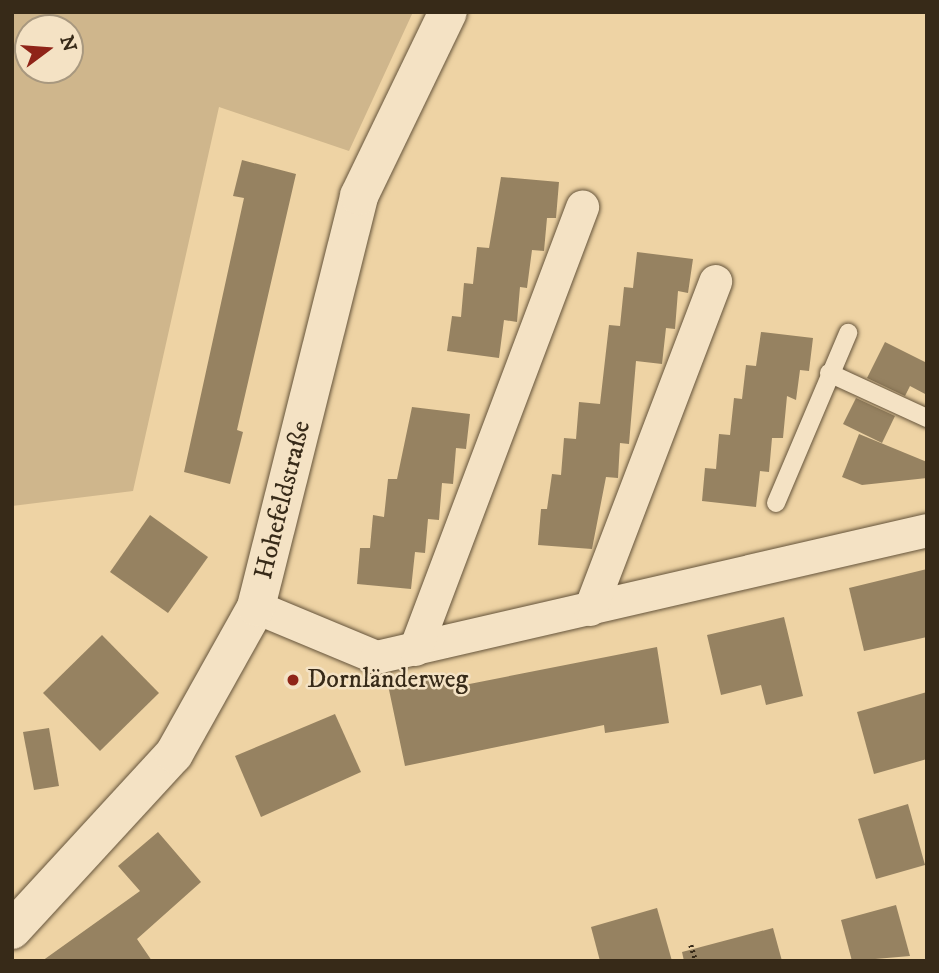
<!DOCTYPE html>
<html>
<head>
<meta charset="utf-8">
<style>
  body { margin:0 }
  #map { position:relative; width:939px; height:973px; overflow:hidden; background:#eed3a4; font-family:"IM FELL DW Pica",serif }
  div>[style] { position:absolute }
  .green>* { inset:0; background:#cfb68c }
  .building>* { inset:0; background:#968261 }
  .path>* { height:4.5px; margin-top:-2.25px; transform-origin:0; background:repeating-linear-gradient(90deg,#372a18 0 2px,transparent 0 5.5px) }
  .roads { filter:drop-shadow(0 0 2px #65543b) drop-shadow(0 0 2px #65543b) }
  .lane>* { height:18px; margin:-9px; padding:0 9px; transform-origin:9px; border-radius:9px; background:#f4e2c4 }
  .street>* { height:33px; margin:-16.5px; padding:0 16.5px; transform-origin:16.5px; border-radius:16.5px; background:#f4e2c4 }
  .secondary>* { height:38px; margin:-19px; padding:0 19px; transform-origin:19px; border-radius:19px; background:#f4e2c4 }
  .dots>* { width:19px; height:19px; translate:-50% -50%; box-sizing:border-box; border:4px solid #f4e2c4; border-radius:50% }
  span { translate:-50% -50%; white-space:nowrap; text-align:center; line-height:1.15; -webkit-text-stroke:5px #f4e2c4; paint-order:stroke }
  .street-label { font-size:26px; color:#372a18 }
  .poi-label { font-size:26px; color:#372a18 }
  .left { translate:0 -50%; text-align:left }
  .frame { position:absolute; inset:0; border:14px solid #372a18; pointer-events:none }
  .north { position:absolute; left:14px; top:14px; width:70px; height:70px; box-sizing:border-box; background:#f4e2c4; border:2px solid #a8987f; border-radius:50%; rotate:74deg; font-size:19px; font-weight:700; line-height:28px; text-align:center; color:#372a18 }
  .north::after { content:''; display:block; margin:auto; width:24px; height:32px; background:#8f2418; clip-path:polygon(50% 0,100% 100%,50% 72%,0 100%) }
</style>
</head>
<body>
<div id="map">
  <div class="green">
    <i style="clip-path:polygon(evenodd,12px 12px,413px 12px,349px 151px,219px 107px,133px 491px,12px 506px,12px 12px,28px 28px,70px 28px,70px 70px,28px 70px,28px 28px)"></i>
  </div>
  <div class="building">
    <i style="clip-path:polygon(242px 160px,296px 174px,237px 430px,243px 432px,230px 484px,184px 472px,244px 198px,233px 196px)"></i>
    <i style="clip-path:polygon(501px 177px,559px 182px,556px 218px,547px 218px,544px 251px,532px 250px,527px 288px,520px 287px,517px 322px,504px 320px,499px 358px,447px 351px,452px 316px,461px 317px,464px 283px,473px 284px,477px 247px,489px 248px)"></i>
    <i style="clip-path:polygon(637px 252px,693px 259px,688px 293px,678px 291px,675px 329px,666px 328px,662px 364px,636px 361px,629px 444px,620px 443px,618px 478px,606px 477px,592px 549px,538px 545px,541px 509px,547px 509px,552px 474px,561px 475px,564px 438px,576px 439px,579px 402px,600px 404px,609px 325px,620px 326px,624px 287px,633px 288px)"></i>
    <i style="clip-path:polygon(761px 332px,813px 338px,809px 371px,800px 370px,796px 400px,787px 396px,783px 438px,772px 438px,769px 472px,760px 471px,756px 507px,702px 501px,705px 468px,716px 469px,719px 434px,730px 435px,734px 398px,742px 399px,746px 365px,756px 366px)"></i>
    <i style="clip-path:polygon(885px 342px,927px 363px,927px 395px,910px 386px,905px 396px,867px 378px)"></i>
    <i style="clip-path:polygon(856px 398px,895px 416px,882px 443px,843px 424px)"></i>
    <i style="clip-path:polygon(412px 407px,470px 414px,466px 449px,456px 448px,453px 484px,442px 483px,439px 520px,428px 519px,425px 553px,415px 552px,411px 589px,357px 584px,360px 548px,370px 548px,373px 515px,384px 517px,388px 479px,397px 479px)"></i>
    <i style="clip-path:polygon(859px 434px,927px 462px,927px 478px,862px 485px,842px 477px)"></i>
    <i style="clip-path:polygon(150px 515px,208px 557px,168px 613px,110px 572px)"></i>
    <i style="clip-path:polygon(927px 569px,927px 637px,864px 651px,849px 588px)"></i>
    <i style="clip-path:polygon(784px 617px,803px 696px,766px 705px,761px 685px,721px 695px,707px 635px)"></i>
    <i style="clip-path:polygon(102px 635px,159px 693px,100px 751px,43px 693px)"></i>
    <i style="clip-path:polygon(657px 647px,669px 723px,605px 733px,604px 725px,405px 766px,388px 685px,446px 673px,449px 688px)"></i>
    <i style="clip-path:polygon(927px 692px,927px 759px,874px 774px,857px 712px)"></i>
    <i style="clip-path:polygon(335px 714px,361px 772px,261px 817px,235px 756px)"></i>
    <i style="clip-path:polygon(49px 728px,59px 786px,34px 790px,23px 732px)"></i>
    <i style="clip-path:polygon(908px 804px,925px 865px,876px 879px,858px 819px)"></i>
    <i style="clip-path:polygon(158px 832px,201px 882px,137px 939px,152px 961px,42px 961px,140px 891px,118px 866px)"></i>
    <i style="clip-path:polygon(896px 905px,910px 956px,852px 961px,841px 920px)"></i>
    <i style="clip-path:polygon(657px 908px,672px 961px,600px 961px,591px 927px)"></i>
    <i style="clip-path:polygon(773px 928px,782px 961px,684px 961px,682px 952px)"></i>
  </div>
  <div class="path">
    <i style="left:691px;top:945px;width:17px;rotate:73deg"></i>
  </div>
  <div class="roads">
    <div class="lane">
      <i style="left:829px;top:373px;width:108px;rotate:24.7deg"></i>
      <i style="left:776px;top:503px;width:185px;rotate:-67deg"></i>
    </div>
    <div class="street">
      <i style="left:256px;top:607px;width:130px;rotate:22.6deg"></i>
      <i style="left:376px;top:657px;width:565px;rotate:-12.98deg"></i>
      <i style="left:590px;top:609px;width:351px;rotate:-69.1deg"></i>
      <i style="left:415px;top:649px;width:473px;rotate:-69.3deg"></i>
    </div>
    <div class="secondary">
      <i style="left:12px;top:930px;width:239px;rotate:-47.4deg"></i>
      <i style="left:174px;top:754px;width:168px;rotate:-60.8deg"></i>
      <i style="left:256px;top:607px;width:424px;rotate:-75.9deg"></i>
      <i style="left:359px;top:196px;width:204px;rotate:-64.2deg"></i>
    </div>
  </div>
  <div class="dots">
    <i style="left:293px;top:680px;background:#8f2418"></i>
  </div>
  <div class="street-label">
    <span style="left:283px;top:500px;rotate:-76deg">Hohefeldstraße</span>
  </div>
  <div class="poi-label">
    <span class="left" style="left:307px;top:680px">Dornländerweg</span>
  </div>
  <div class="frame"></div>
  <div class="north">N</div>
</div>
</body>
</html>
